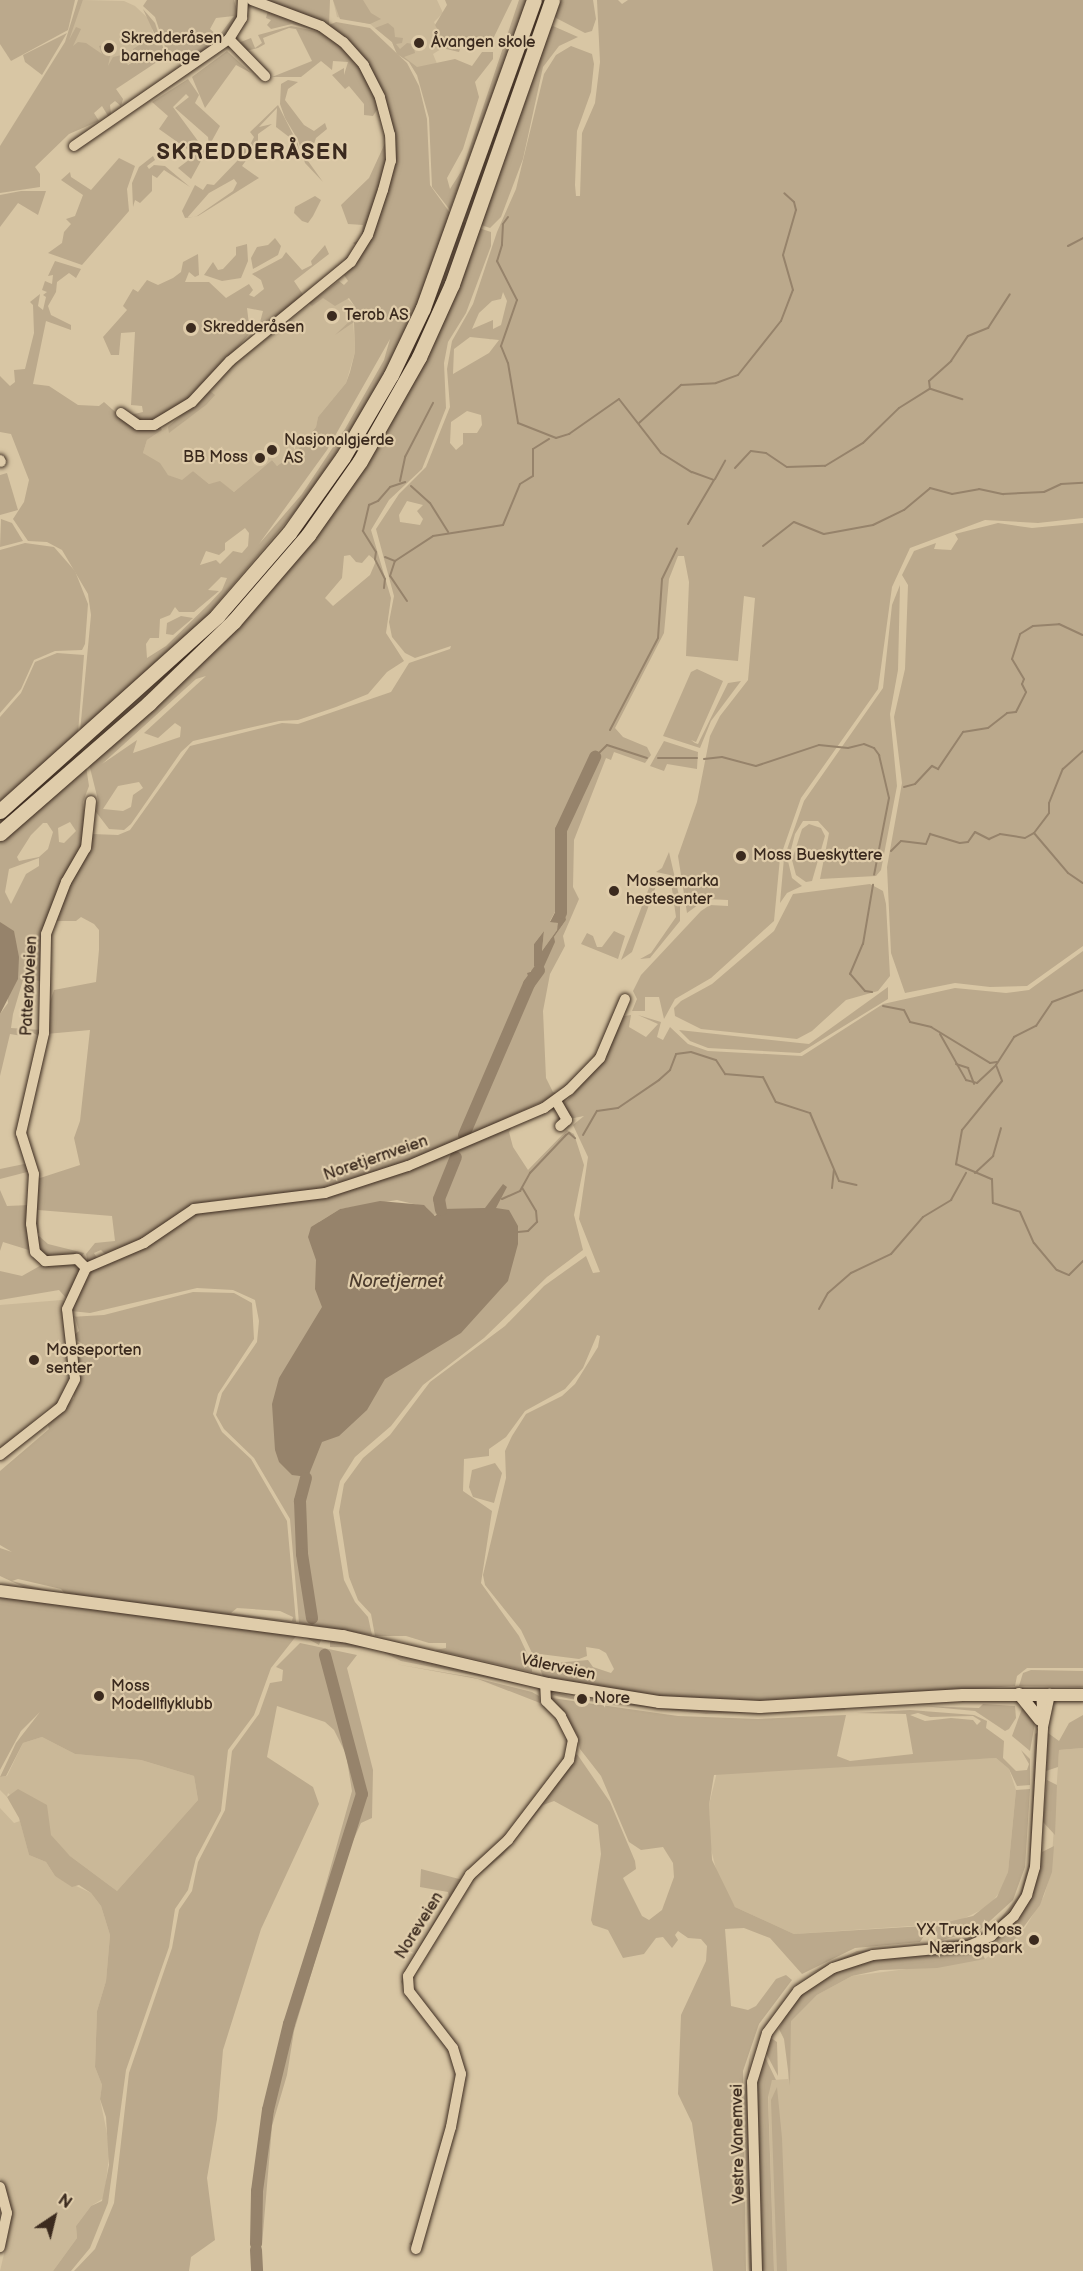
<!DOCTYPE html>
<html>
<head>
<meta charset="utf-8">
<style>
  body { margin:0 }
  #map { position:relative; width:1083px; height:2271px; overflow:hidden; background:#d8c6a4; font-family:"Balsamiq Sans",sans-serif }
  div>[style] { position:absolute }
  .built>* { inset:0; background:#cab898 }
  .green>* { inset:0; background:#bba98c }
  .water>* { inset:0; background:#96836b }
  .stream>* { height:2px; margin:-1px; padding:0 1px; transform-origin:1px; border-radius:1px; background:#96836b }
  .river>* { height:12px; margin:-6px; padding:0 6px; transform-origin:6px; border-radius:6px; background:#96836b }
  .roads { filter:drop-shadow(0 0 2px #3b2a1e) drop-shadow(0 0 2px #3b2a1e) }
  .minor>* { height:10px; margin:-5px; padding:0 5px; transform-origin:5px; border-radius:5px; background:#dfccaa }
  .major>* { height:12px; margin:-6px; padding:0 6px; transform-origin:6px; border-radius:6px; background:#dfccaa }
  .highway>* { height:15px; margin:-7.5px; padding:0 7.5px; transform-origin:7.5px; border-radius:7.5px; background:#dfccaa }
  .dots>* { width:16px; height:16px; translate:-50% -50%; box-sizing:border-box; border:3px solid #dfccaa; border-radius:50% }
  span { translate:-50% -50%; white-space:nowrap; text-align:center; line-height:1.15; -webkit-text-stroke:4.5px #dfccaa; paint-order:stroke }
  .poi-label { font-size:16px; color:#3b2a1e }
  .left { translate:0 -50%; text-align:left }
  .right { translate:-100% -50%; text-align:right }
  .street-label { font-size:16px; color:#3b2a1e }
  .water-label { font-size:18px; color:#4d3c2d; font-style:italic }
  .district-label { font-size:22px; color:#3b2a1e; font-weight:700; letter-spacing:1.5px }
  .north { position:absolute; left:24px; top:2187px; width:60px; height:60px; -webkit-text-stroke:4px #dfccaa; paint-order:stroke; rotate:35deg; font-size:16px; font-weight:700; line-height:24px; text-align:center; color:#3b2a1e }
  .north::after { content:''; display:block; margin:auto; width:21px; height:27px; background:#3b2a1e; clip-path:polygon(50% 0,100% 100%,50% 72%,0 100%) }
</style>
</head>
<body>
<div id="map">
  <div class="built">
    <i style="clip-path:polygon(83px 0,124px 1px,135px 6px,151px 21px,155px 46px,100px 83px,64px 50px)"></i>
    <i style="clip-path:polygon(333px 0,437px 0,443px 13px,434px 22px,446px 46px,433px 54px,438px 66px,417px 75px,409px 62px,397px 54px,392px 42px,370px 24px,337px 17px)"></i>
    <i style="clip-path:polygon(334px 286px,357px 308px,353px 318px,355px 352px,346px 383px,318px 417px,316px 427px,296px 452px,277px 466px,272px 460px,234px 492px,220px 482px,209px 484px,193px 471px,182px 481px,168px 475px,143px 453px,147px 440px,189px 412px,226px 370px)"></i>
    <i style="clip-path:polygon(62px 1300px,65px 1302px,63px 1320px,71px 1377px,61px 1401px,46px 1409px,0 1451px,0 1305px)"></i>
    <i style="clip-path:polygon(42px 1737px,75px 1754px,141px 1760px,194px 1776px,198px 1800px,117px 1891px,70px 1856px,8px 1793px,7px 1797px,0 1790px,0 1777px,7px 1776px,23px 1743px)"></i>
    <i style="clip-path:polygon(1083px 1748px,1083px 2271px,774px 2271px,768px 2089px,772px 2080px,788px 2079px,788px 2083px,791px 2020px,817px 1995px,852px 1976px,985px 1959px,1025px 1928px,1044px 1896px,1051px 1872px,1059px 1750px)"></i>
    <i style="clip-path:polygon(996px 1758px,1009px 1769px,1016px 1790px,1008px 1872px,1002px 1889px,989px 1906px,955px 1923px,794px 1934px,735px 1907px,718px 1877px,710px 1845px,709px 1805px,717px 1772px)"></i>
    <i style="clip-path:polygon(0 1808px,14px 1823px,20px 1821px,29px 1855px,46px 1862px,55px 1876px,91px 1893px,101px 1906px,110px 1935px,106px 1981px,97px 2011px,95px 2067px,102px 2085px,100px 2099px,110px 2148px,104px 2198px,91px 2206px,76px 2226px,77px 2238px,53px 2271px,0 2271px,10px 2228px,10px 2199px,0 2178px)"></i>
  </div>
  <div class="green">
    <i style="clip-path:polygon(0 0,75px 0,68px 30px,11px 61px,0 44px)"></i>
    <i style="clip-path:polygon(78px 0,83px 0,69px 40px,76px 27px,81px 29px,73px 46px,78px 42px,86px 43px,102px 54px,99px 46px,113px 42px,108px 66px,113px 57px,122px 55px,128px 65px,136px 60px,133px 49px,155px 35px,143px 9px,155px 23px,166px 56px,116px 89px,123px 99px,121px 106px,115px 101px,110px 105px,111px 114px,108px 116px,102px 106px,94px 113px,99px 121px,69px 134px,35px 167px,40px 174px,40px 187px,0 193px,0 146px,65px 42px)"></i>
    <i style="clip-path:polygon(evenodd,147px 0,234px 0,238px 14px,226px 36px,187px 63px,173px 59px,166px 50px,155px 17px,143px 6px,147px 0,234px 16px,221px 33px,217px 35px,210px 29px,216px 18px,234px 16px)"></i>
    <i style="clip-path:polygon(evenodd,266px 0,330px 0,329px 25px,336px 22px,370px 28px,407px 63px,419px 86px,427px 119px,430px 185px,450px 213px,438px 255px,400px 344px,359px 420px,305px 500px,203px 620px,80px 732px,91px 615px,88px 594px,62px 550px,47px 542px,28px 541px,13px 519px,24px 502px,29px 480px,11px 434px,0 432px,0 376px,10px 386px,15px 382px,14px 370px,25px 369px,34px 333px,33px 305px,30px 302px,40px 294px,38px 306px,43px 310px,46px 297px,43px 295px,47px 292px,42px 290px,45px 281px,52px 284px,53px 275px,48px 276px,55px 261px,81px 269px,76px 278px,69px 273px,57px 282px,56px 292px,48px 306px,51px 315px,71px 325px,71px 330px,46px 321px,33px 384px,49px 386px,78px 405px,99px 406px,104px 402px,121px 417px,160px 426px,162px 430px,147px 440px,143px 453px,160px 463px,168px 475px,182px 480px,193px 471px,209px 484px,220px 481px,234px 492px,272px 460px,277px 466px,296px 452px,316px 427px,318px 417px,346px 383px,350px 372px,355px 352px,354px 322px,335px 335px,353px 318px,356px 308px,349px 298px,335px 306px,323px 298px,312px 306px,309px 303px,339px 281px,344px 285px,348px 281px,344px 275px,351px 268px,393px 166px,373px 74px,305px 15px,266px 0,390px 339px,384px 360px,345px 429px,302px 494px,259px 544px,327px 450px,390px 339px,266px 0,245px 528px,249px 533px,248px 546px,242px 553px,233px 551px,220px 564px,216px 560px,200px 565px,206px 551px,219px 555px,225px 550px,225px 543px,245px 528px,266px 0,221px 577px,227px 578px,222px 590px,210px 603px,166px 646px,147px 658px,146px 644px,150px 638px,159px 638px,160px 619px,170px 615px,175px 607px,179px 612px,194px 612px,219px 591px,208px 590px,221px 577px)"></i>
    <i style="clip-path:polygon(333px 0,363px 0,371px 13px,381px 19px,370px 24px,340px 19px)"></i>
    <i style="clip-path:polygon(445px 0,512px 0,492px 41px,480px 47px,473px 41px,462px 44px,459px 52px,442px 48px,446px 46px,435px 25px,447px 5px)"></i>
    <i style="clip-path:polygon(519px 0,527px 0,450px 210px,432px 187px,429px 118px,417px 75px,409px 62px,397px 54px,392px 42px,375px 28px,388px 23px,394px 28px,395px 37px,403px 38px,402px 43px,396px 44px,400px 49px,407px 43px,413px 44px,415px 53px,404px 57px,417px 67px,455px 59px,472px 66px,482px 52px,493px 52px,493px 59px,475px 82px,479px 97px,463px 149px,447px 178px,450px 189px,462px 170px)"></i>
    <i style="clip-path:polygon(559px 0,593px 0,596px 19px,592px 31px,585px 33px,556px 18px,554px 14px)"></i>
    <i style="clip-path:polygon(evenodd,597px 0,618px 0,622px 4px,628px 0,1083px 0,1083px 518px,1038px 523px,985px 520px,910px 548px,892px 587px,878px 689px,801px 798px,780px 858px,774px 921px,711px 978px,675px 999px,664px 1019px,659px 997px,645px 997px,645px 1011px,632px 1011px,637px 999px,633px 991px,641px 975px,701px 911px,710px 905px,728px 906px,728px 900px,706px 899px,687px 913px,678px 856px,697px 802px,710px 736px,720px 716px,748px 680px,755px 598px,744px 596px,738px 661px,686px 656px,689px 582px,684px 556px,678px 556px,669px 579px,664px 633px,615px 728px,623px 737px,647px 747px,651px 755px,645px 763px,614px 752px,611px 760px,606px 758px,574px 840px,573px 887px,579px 899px,563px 936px,565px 946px,550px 974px,543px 1011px,546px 1078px,553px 1092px,559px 1094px,424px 1156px,322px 1190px,212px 1201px,183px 1210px,148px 1237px,105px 1254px,101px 1250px,94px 1253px,97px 1258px,88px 1263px,86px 1254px,95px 1243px,115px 1241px,112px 1216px,38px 1210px,39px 1233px,34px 1234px,37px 1179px,80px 1165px,74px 1138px,80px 1121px,90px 1030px,46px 1034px,48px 1008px,54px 990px,96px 982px,99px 950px,99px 930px,94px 924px,81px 917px,76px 921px,52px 921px,92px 834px,118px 835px,130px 830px,190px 746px,282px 723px,298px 724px,391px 692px,409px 663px,450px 649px,451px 646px,415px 658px,405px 653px,392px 637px,389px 622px,394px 596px,376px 529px,399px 494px,426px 467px,450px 407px,447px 369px,452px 341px,473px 304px,497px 232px,516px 189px,544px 74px,556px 55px,571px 46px,592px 54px,594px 64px,591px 92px,577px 131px,575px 185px,576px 196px,580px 196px,582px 133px,595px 103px,600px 62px,597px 0,503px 292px,507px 301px,501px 325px,493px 329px,493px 320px,472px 329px,479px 313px,492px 301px,501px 299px,503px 292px,597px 0,470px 337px,499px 340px,489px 353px,453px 374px,454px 349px,470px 337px,597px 0,467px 411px,481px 415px,482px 425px,477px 433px,463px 433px,463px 444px,456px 450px,450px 443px,451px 422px,467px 411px,597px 0,407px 501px,423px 505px,417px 511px,423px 519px,420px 525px,400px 522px,399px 515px,407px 501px,597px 0,563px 897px,566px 920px,554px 937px,537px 982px,530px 971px,538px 970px,534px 966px,534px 944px,544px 931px,542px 951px,557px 930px,559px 923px,550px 921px,563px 897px)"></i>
    <i style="clip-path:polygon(268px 10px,281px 13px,335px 38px,369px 79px,378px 108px,373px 116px,364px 115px,364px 104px,349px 86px,345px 89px,332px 75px,344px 68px,344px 75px,348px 62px,333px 61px,332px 70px,321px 61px,301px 77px,272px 77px,312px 61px,296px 29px,289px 28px,263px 38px,265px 44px,258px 48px,246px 51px,238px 43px,251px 38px,255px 48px,262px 43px,258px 35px,291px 26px,320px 32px,292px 24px,271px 29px,267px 25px,271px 20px,266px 18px)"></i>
    <i style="clip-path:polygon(553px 26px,578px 37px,559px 46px,543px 67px,523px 159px,501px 217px,490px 228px,481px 225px,548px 31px)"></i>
    <i style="clip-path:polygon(67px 33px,42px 75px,25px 62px,23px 55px)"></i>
    <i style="clip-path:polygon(227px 51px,251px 73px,236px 65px,205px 108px,192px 77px)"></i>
    <i style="clip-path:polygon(188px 79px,199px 95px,195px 103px,220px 126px,191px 179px,178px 168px,209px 145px,208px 137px,175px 108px,189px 97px,186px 94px,173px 107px,198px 141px,190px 151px,159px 129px,168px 116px,152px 102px)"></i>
    <i style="clip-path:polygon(288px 80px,298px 82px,288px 89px,285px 100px,304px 125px,314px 131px,325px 123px,327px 129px,316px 138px,308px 161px,323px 182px,305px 163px,298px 140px,285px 118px,280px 104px,281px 84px)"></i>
    <i style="clip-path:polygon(513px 85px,515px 88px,474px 211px,466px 209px,506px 93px)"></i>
    <i style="clip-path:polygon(evenodd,278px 105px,298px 144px,300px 159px,293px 149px,297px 143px,276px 127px,277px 108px,259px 127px,272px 124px,258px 134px,258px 144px,242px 166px,259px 178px,198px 216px,185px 218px,182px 211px,195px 185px,203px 190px,207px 184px,214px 185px,238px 160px,243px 145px,251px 143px,254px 137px,250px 132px,278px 105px,234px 179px,237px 183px,233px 191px,197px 216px,187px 218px,209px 193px,234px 179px)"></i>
    <i style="clip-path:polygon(386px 141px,389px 156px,385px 175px,364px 239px,356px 245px,353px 243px,361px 239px,363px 225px,348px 224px,341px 205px,369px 178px)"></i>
    <i style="clip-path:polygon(153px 156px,155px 160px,147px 166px,149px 169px,154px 165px,165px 166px,190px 187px,164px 170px,157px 178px,152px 175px,152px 191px,140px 203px,135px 200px,133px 207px,132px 183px,139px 167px)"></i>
    <i style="clip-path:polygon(119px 158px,135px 166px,127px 189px,129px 211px,82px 265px,48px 253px,62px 243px,64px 232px,71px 224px,66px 219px,75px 216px,83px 195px,61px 180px,70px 172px,71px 177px,91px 190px)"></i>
    <i style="clip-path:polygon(21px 191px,46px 191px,38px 215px,18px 203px,0 227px,0 195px)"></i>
    <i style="clip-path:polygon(315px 196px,321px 200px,313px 216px,308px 223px,302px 221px,294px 213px,295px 207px)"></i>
    <i style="clip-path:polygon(462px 221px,469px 224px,414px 358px,331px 496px,246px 602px,91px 747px,89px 738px,318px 501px)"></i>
    <i style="clip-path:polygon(evenodd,479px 228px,491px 232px,491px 246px,466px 313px,448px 342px,444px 363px,446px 408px,422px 469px,389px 500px,371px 530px,391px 598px,386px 633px,404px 661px,387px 672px,368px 694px,336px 707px,298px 720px,279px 721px,193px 741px,181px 752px,131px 824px,124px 830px,109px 829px,96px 812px,98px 800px,89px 764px,231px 635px,330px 518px,382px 439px,421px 368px,479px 228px,350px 555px,356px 562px,362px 563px,369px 555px,376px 561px,370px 575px,333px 606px,325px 598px,342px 578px,344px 556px,350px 555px,479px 228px,206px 676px,144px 733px,158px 738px,175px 723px,181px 727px,180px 737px,133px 753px,137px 740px,102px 764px,196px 679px,206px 676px,479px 228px,139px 782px,143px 788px,133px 795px,131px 807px,123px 811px,103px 809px,118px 786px,139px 782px)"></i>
    <i style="clip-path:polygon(275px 238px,281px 246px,278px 255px,253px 269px,251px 258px,257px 247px,268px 245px)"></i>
    <i style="clip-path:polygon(247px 244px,248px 261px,241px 278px,222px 281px,204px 275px,213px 262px,218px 270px,223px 269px,236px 255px,236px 247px)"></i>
    <i style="clip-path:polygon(325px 245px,329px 254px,294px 281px,304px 296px,263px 330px,259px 326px,263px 311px,247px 308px,250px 333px,196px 395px,148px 424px,130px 415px,143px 412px,142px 406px,131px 405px,135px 332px,121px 333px,119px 355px,111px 355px,103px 337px,127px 310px,123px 306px,133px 289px,138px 292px,147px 280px,158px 285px,173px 278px,181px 272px,183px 262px,198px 254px,199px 275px,195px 277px,189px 272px,185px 282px,209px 282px,226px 298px,249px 284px,253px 290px,249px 295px,254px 297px,264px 289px,261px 280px,252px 274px,282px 258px,286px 252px,302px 270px,312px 265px,311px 261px)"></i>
    <i style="clip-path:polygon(209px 390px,215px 395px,206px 405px,169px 433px,168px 427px)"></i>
    <i style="clip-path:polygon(7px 473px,18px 510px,0 515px,0 475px)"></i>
    <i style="clip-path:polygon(1px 519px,12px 523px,23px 541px,0 547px)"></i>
    <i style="clip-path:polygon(998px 523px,1032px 528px,1083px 523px,1083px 946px,1027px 986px,990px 987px,955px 983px,905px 993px,891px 953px,887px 867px,902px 783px,894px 717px,905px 669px,908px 585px,902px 575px,914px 551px,936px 543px,934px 549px,951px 550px,958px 539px,955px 534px)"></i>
    <i style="clip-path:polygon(25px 543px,54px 547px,75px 571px,88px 604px,85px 644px,82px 650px,55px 651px,34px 660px,21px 689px,0 713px,0 550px)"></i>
    <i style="clip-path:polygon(900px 585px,898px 670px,890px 714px,897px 786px,881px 870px,876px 876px,820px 879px,829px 833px,818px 821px,803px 821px,795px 834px,788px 861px,792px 878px,802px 886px,787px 893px,780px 903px,784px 858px,804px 801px,883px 688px,892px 605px)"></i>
    <i style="clip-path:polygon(181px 616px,193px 618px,173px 635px,166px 634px,167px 623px)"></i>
    <i style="clip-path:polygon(57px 653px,84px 655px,78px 733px,0 801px,0 717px,21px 693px,35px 662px)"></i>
    <i style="clip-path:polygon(697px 669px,723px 681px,696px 742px,691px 740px,695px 743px,698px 744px,728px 683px,741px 681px,711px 721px,700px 748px,663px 736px,691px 672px)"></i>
    <i style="clip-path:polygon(664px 741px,698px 752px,697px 769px,667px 764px,664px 771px,650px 766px)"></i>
    <i style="clip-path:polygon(81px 746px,83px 754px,0 826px,0 817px)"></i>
    <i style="clip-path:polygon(evenodd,86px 766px,89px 786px,83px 802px,87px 840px,53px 911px,44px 981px,23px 980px,13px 1014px,11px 1028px,42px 1030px,41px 1037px,31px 1032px,28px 1037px,10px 1034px,0 1076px,0 1014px,8px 1003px,0 935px,0 842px,86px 766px,70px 822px,76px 831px,64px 843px,59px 842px,58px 828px,70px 822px,86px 766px,43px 823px,47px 823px,53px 832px,48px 849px,39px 857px,19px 861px,17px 857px,31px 835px,43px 823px,86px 766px,39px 858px,39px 866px,26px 874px,11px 904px,5px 892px,9px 869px,39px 858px)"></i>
    <i style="clip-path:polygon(809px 824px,821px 828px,825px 836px,812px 881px,806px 882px,796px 875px,792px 860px,802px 829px)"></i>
    <i style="clip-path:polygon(669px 852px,680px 900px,680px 921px,650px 958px,640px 959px,651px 953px,676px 917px,670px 875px,656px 872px,662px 868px)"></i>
    <i style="clip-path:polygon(654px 875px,663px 881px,658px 880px,632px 952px,621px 960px)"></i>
    <i style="clip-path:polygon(870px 884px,883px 891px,886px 904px,890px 976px,878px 991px,846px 1000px,812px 1031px,797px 1039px,701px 1029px,675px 1016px,674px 1008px,681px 1001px,712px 984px,774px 931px,793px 894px)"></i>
    <i style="clip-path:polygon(614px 931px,625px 936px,618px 959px,581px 944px,587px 933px,593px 936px,597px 947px,602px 947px)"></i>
    <i style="clip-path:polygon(1083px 951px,1083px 1668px,1027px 1668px,1017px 1676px,1015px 1686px,760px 1704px,684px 1701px,543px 1677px,536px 1657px,555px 1663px,588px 1660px,593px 1667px,611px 1673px,614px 1669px,606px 1653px,599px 1649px,586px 1647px,587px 1656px,579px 1659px,532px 1653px,521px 1630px,485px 1585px,483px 1575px,506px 1478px,505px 1451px,512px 1436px,526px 1414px,562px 1396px,575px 1384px,598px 1347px,600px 1336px,597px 1335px,583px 1368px,565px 1389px,525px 1411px,506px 1437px,489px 1449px,489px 1456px,464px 1459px,463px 1491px,492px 1511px,481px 1583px,519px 1636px,532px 1664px,532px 1672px,435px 1650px,446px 1648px,446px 1643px,429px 1643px,406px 1636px,375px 1636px,371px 1614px,358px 1600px,349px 1577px,339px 1512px,344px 1484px,363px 1458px,390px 1435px,430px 1382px,505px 1326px,544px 1286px,586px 1256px,593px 1273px,600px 1272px,579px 1219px,588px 1157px,573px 1125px,584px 1116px,569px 1119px,564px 1104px,605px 1058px,624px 1016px,631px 1015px,629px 1027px,646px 1037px,658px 1024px,638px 1015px,661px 1022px,657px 1037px,663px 1040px,670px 1027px,688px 1044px,708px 1051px,802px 1056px,883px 1004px,955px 988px,1006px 993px,1029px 990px)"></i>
    <i style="clip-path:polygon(888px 987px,888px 999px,800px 1053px,708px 1048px,690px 1041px,679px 1030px,809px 1044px)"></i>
    <i style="clip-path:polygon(evenodd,512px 1127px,509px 1132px,513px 1147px,528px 1170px,567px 1130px,574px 1134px,584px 1165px,574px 1215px,583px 1250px,547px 1277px,484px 1338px,423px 1385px,391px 1426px,355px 1457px,340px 1481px,333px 1512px,344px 1580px,355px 1602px,368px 1617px,372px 1635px,299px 1623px,290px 1519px,254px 1458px,224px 1429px,216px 1415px,222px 1393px,257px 1342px,259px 1321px,255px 1300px,233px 1290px,197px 1288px,90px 1313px,71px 1311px,74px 1299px,93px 1269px,206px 1209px,317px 1198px,512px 1127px,397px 1200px,426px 1207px,433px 1215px,440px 1214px,331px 1257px,319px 1222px,340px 1209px,397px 1200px)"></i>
    <i style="clip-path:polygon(29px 1163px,31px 1171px,0 1179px,0 1169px)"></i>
    <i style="clip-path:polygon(0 1190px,7px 1206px,30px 1205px,32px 1251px,3px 1242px,0 1251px)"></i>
    <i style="clip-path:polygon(39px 1236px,48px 1244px,84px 1253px,81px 1258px,41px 1257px,35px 1239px)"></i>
    <i style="clip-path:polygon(71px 1260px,83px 1269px,67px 1299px,59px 1290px,0 1300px,0 1271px,22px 1276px,45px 1263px)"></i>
    <i style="clip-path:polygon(evenodd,193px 1292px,234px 1293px,252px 1303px,254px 1339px,218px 1394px,213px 1414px,222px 1432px,251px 1459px,287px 1521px,296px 1622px,67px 1597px,30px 1590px,0 1576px,0 1548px,12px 1552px,0 1545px,0 1471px,49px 1429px,48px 1425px,74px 1398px,75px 1356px,81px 1353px,84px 1345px,72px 1337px,79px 1331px,75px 1317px,70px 1317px,104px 1315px,193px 1292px,18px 1579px,61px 1589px,66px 1595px,12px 1581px,18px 1579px,193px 1292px,237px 1608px,280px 1611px,293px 1617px,292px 1621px,231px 1613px,237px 1608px)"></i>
    <i style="clip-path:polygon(495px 1463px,502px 1473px,494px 1503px,473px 1497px,469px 1487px,472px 1470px)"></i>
    <i style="clip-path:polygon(0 1594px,65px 1606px,297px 1635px,271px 1668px,254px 1715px,228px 1750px,221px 1811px,196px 1858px,188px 1890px,175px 1909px,169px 1947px,126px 2070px,108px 2203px,90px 2248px,71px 2271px,53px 2271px,77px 2238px,76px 2226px,91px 2206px,102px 2201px,109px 2165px,106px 2117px,100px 2099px,102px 2085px,95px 2067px,97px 2011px,106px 1981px,110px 1935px,101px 1906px,91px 1893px,79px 1885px,72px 1887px,55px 1876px,46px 1862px,29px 1855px,19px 1818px,7px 1797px,18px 1789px,47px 1805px,51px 1835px,70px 1856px,117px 1891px,198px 1800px,194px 1776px,141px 1760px,75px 1754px,42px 1737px,23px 1743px,6px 1776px,0 1777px,16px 1743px,40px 1712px,21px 1731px,0 1770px)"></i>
    <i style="clip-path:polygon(301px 1635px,338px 1641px,370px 1648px,330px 1647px,330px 1642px,321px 1640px,319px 1645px)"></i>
    <i style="clip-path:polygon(300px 1643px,357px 1655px,347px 1668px,373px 1770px,372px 1818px,361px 1823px,347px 1854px,294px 2031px,287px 2075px,272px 2126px,262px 2245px,252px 2244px,252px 2207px,264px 2105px,352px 1791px,346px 1754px,334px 1730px,325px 1722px,277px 1706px,267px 1757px,313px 1787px,319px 1804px,261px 1929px,223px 2050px,217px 2119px,207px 2178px,215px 2240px,191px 2257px,189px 2271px,74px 2271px,95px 2249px,114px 2203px,129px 2073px,172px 1948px,179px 1910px,192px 1891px,198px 1862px,225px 1810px,232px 1751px,259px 1714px,270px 1683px,282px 1681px,283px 1670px,276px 1667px)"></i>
    <i style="clip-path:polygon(381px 1651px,534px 1687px,401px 1661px)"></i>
    <i style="clip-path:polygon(395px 1664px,471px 1677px,532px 1692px,539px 1696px,540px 1703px,478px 1679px)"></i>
    <i style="clip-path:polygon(1031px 1670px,1083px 1671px,1083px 1687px,1019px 1686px,1023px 1673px)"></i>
    <i style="clip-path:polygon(555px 1692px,576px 1698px,656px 1706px,842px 1707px,846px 1710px,706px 1714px,571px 1699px,552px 1695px)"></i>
    <i style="clip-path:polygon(evenodd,552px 1698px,678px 1716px,758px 1719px,846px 1715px,837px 1756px,850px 1761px,913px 1754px,906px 1714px,856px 1713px,910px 1710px,974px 1715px,987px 1721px,986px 1728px,1004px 1741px,1003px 1758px,1016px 1771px,1027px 1770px,1029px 1764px,1021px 1750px,1030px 1759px,1030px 1785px,1017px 1786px,1009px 1769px,996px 1758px,714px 1775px,709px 1805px,712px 1860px,735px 1907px,794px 1934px,924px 1926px,924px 1936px,920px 1942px,855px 1948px,802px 1974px,770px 1938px,744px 1928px,725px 1929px,731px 2006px,748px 2010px,756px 2006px,776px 1979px,786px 1975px,792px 1980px,759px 2024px,743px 2071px,746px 2271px,713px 2271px,692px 2123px,678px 2094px,681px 2015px,706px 1961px,707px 1946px,701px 1939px,688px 1938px,678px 1931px,675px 1935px,678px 1940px,672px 1948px,663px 1937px,656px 1938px,644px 1954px,623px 1958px,608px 1930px,593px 1925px,591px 1920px,601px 1854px,598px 1825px,554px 1801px,543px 1805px,503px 1855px,465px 1886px,412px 1973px,410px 1982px,414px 1994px,452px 2041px,461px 2057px,464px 2071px,461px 2098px,454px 2128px,420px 2250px,418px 2249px,451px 2134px,462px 2071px,453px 2045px,413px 1994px,409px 1980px,414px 1966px,466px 1883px,508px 1843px,577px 1754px,610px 1802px,635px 1861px,636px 1869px,623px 1878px,642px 1916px,649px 1920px,662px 1910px,674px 1877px,673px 1863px,663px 1847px,641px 1850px,629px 1842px,601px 1776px,580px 1749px,577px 1734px,552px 1698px,918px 1713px,930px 1717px,973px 1716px,981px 1721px,977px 1725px,973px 1720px,951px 1718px,925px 1721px,910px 1715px,918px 1713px)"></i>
    <i style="clip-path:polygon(983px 1704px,1015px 1706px,1016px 1718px,1009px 1729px,1005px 1731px,975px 1711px,922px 1706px,979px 1708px)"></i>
    <i style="clip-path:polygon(1023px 1706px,1035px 1723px,1030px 1751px,1012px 1736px)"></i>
    <i style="clip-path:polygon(1083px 1715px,1083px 1748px,1059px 1750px,1058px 1767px,1046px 1771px,1048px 1733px,1059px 1741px,1069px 1723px)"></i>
    <i style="clip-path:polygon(1038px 1732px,1032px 1864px,1025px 1889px,1012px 1911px,987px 1934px,961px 1944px,948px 1943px,979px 1934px,996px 1924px,1020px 1894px,1029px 1862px,1035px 1734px)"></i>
    <i style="clip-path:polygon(1047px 1780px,1057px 1785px,1055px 1835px,1043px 1822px)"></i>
    <i style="clip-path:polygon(1030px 1789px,1025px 1867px,1013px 1900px,980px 1930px,938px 1941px,935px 1925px,973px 1916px,997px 1897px,1008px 1872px,1016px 1790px)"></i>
    <i style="clip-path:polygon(1054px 1846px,1052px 1872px,1040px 1905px,1014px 1940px,995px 1954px,997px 1938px,1029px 1900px,1042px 1852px)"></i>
    <i style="clip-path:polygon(421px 1869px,463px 1880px,408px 1969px,405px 1982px,411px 1998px,451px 2048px,459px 2076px,455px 2104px,444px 2146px,413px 2246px,409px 2244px,417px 2234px,458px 2083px,450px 2051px,408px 1995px,401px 1982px,406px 1969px,449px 1896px,448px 1892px,420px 1887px)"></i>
    <i style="clip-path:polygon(921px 1946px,865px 1952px,808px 1974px,857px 1951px)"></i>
    <i style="clip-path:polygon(970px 1949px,982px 1953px,985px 1959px,937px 1968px,880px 1970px,852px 1976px,817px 1995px,791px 2021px,790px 2086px,784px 2039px,779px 2029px,792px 2002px,829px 1973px,858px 1962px)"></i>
    <i style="clip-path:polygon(771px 2038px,777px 2042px,778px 2076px,766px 2053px)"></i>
    <i style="clip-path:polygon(751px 2050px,747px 2090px,753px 2271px,749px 2271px,744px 2098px)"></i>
    <i style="clip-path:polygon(764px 2055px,776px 2080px,772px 2080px,768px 2097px,774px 2271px,760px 2271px,756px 2080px)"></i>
    <i style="clip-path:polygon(777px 2087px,782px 2138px,787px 2271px,777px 2271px,771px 2100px)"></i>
  </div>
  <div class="water">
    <i style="clip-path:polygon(563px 897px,566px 920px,554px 937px,555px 942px,537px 982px,531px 985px,527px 973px,538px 970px,534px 966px,534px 944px,544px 931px,542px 951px,557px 930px,558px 923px,550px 922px)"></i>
    <i style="clip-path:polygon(0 922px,14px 931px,19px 957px,18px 979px,0 1014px)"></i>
    <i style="clip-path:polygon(503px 1184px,507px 1187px,496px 1208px,509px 1210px,518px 1226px,518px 1244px,508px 1281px,461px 1333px,385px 1379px,367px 1410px,339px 1436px,322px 1442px,308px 1477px,292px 1475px,279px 1462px,275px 1450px,272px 1404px,279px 1378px,322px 1307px,315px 1289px,316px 1260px,308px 1237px,311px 1227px,340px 1209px,380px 1201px,424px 1205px,435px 1216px,442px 1209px,485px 1208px)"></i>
  </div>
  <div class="stream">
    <i style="left:508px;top:217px;width:9px;rotate:126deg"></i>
    <i style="left:503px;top:224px;width:21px;rotate:93deg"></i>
    <i style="left:502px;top:245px;width:17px;rotate:107deg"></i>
    <i style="left:497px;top:261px;width:44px;rotate:62.9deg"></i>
    <i style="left:517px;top:300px;width:49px;rotate:109.2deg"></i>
    <i style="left:501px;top:346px;width:18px;rotate:68deg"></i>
    <i style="left:508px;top:363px;width:61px;rotate:80.5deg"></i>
    <i style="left:518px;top:423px;width:41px;rotate:21.5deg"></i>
    <i style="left:556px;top:438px;width:14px;rotate:-17deg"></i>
    <i style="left:569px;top:434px;width:61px;rotate:-35deg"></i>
    <i style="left:619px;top:399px;width:68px;rotate:52.1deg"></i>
    <i style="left:661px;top:453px;width:36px;rotate:32deg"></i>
    <i style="left:692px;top:472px;width:23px;rotate:20deg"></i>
    <i style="left:714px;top:480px;width:51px;rotate:120.6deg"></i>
    <i style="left:1068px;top:246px;width:17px;rotate:-28deg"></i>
    <i style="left:931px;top:389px;width:33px;rotate:18deg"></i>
    <i style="left:639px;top:423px;width:57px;rotate:-42.1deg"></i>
    <i style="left:681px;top:385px;width:35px;rotate:-3deg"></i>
    <i style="left:716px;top:383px;width:23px;rotate:-20deg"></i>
    <i style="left:738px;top:375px;width:69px;rotate:-51.5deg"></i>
    <i style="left:781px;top:321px;width:33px;rotate:-69deg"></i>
    <i style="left:793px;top:290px;width:36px;rotate:-106deg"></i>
    <i style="left:783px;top:255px;width:47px;rotate:-73.9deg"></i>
    <i style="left:796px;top:210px;width:8px;rotate:-104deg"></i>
    <i style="left:794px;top:202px;width:13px;rotate:-138deg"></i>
    <i style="left:735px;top:468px;width:23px;rotate:-47deg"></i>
    <i style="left:751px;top:451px;width:15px;rotate:8deg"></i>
    <i style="left:766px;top:453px;width:25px;rotate:34deg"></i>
    <i style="left:787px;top:467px;width:38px;rotate:-2deg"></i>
    <i style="left:825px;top:466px;width:44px;rotate:-31.2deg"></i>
    <i style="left:863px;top:443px;width:50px;rotate:-44.2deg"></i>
    <i style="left:899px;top:408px;width:36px;rotate:-32deg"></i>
    <i style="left:930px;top:389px;width:8px;rotate:-97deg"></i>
    <i style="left:929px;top:381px;width:30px;rotate:-42deg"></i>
    <i style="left:951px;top:361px;width:30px;rotate:-56deg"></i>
    <i style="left:968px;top:336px;width:22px;rotate:-22deg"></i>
    <i style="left:988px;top:328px;width:40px;rotate:-57.1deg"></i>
    <i style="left:715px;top:479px;width:21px;rotate:-61deg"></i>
    <i style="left:400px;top:481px;width:25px;rotate:-78deg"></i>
    <i style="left:405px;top:457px;width:61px;rotate:-62.6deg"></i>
    <i style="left:411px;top:486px;width:25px;rotate:42deg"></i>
    <i style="left:430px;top:503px;width:34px;rotate:58deg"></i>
    <i style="left:763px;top:546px;width:39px;rotate:-38deg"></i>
    <i style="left:794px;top:522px;width:32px;rotate:22deg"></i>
    <i style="left:824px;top:534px;width:50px;rotate:-10.4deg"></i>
    <i style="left:873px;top:525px;width:34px;rotate:-26deg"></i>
    <i style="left:904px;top:510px;width:34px;rotate:-40deg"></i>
    <i style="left:930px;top:488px;width:23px;rotate:15deg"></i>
    <i style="left:952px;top:494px;width:27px;rotate:-10deg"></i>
    <i style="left:979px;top:489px;width:25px;rotate:12deg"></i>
    <i style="left:1003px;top:494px;width:41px;rotate:-2.8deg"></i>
    <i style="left:1044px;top:492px;width:19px;rotate:-25deg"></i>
    <i style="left:1061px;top:484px;width:22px;rotate:-3deg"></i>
    <i style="left:385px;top:557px;width:11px;rotate:22deg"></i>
    <i style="left:384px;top:588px;width:9px;rotate:-84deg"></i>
    <i style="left:385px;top:579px;width:22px;rotate:-117deg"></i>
    <i style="left:375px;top:559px;width:7px;rotate:-82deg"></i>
    <i style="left:376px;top:552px;width:25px;rotate:-122deg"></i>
    <i style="left:363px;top:531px;width:27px;rotate:-77deg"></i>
    <i style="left:369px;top:505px;width:10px;rotate:-24deg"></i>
    <i style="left:378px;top:501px;width:18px;rotate:-49deg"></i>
    <i style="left:390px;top:487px;width:16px;rotate:-18deg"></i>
    <i style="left:407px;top:601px;width:30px;rotate:-124deg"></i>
    <i style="left:390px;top:576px;width:16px;rotate:-72deg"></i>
    <i style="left:395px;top:561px;width:45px;rotate:-33.3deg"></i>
    <i style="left:433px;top:536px;width:71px;rotate:-8.9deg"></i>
    <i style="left:503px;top:525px;width:44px;rotate:-67.5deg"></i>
    <i style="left:520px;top:484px;width:15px;rotate:-32deg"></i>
    <i style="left:533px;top:476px;width:27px;rotate:-90deg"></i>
    <i style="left:533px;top:449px;width:19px;rotate:-32deg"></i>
    <i style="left:610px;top:730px;width:104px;rotate:-62.4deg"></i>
    <i style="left:658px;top:638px;width:59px;rotate:-86.1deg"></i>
    <i style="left:662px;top:579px;width:34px;rotate:-64deg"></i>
    <i style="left:595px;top:757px;width:17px;rotate:-45deg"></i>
    <i style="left:607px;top:745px;width:42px;rotate:18deg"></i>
    <i style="left:658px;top:758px;width:39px"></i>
    <i style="left:704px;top:759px;width:18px;rotate:-6deg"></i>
    <i style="left:722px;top:757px;width:35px;rotate:15deg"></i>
    <i style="left:756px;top:766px;width:66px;rotate:-18.4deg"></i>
    <i style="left:819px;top:745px;width:29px;rotate:6deg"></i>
    <i style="left:848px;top:748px;width:16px;rotate:-14deg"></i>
    <i style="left:864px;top:744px;width:11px;rotate:22deg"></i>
    <i style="left:874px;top:748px;width:9px;rotate:54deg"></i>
    <i style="left:879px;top:755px;width:44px;rotate:76.9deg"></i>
    <i style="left:889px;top:798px;width:78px;rotate:101deg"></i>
    <i style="left:904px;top:787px;width:11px;rotate:-15deg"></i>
    <i style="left:915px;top:784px;width:25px;rotate:-47deg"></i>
    <i style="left:932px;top:766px;width:7px;rotate:27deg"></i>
    <i style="left:938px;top:769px;width:45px;rotate:-56deg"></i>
    <i style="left:963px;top:732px;width:25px;rotate:-9deg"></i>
    <i style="left:988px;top:728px;width:24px;rotate:-38deg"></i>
    <i style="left:1007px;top:713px;width:9px;rotate:-6deg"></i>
    <i style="left:1016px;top:712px;width:22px;rotate:-63deg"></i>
    <i style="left:1026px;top:692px;width:9px;rotate:-117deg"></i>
    <i style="left:1022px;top:684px;width:5px;rotate:-68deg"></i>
    <i style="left:1024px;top:679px;width:23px;rotate:-121deg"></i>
    <i style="left:1012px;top:659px;width:26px;rotate:-72deg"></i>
    <i style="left:1020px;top:634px;width:15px;rotate:-32deg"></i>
    <i style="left:1033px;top:626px;width:26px;rotate:-4deg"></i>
    <i style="left:1059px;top:624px;width:26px;rotate:25deg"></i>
    <i style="left:1034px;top:833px;width:25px;rotate:-53deg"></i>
    <i style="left:1049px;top:813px;width:10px;rotate:-90deg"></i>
    <i style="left:1049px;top:803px;width:37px;rotate:-68deg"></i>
    <i style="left:1063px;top:769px;width:27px;rotate:-42deg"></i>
    <i style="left:891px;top:851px;width:14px;rotate:-45deg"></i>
    <i style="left:901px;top:841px;width:25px;rotate:7deg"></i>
    <i style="left:926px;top:844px;width:11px;rotate:-68deg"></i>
    <i style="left:930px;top:834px;width:31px;rotate:17deg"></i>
    <i style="left:960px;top:843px;width:8px;rotate:-7deg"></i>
    <i style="left:968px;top:842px;width:12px;rotate:-55deg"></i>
    <i style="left:975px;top:832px;width:16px;rotate:27deg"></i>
    <i style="left:989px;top:839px;width:12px;rotate:-24deg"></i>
    <i style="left:1000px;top:834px;width:25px;rotate:9deg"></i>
    <i style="left:1025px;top:838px;width:10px;rotate:-29deg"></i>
    <i style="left:1034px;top:833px;width:52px;rotate:49.6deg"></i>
    <i style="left:1068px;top:873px;width:18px;rotate:34deg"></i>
    <i style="left:872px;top:992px;width:7px;rotate:-172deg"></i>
    <i style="left:865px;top:991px;width:23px;rotate:-131deg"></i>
    <i style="left:850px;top:974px;width:33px;rotate:-67deg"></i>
    <i style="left:863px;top:944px;width:60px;rotate:-80.4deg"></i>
    <i style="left:883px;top:1006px;width:21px;rotate:11deg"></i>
    <i style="left:904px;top:1010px;width:13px;rotate:63deg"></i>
    <i style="left:910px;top:1022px;width:22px;rotate:13deg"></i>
    <i style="left:931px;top:1027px;width:69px;rotate:31.4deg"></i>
    <i style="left:990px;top:1063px;width:7px;rotate:-8deg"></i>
    <i style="left:940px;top:1034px;width:53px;rotate:60.5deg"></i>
    <i style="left:966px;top:1080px;width:11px;rotate:15deg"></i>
    <i style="left:977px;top:1083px;width:26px;rotate:-43deg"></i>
    <i style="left:996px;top:1065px;width:33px;rotate:-57deg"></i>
    <i style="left:1014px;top:1037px;width:25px;rotate:-27deg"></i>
    <i style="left:1036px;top:1026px;width:29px;rotate:-56deg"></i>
    <i style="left:1052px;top:1002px;width:33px;rotate:-21deg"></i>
    <i style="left:956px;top:1064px;width:13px;rotate:18deg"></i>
    <i style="left:968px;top:1068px;width:17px;rotate:69deg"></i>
    <i style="left:996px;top:1065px;width:17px;rotate:69deg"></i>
    <i style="left:1002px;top:1081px;width:63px;rotate:129.2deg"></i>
    <i style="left:962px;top:1130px;width:35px;rotate:100deg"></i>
    <i style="left:956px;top:1164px;width:39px;rotate:23deg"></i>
    <i style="left:992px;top:1179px;width:24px;rotate:88deg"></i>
    <i style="left:993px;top:1203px;width:28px;rotate:18deg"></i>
    <i style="left:1020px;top:1212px;width:34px;rotate:66deg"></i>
    <i style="left:1034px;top:1243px;width:35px;rotate:50deg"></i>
    <i style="left:1057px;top:1270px;width:13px;rotate:23deg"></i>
    <i style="left:1069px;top:1275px;width:20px;rotate:-45deg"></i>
    <i style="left:583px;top:1135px;width:28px;rotate:-60deg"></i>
    <i style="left:597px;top:1111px;width:21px;rotate:-8deg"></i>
    <i style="left:618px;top:1108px;width:50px;rotate:-34.3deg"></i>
    <i style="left:659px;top:1080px;width:15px;rotate:-42deg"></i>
    <i style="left:670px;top:1070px;width:17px;rotate:-69deg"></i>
    <i style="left:676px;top:1054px;width:15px;rotate:-8deg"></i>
    <i style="left:691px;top:1052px;width:26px;rotate:18deg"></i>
    <i style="left:716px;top:1060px;width:17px;rotate:57deg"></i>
    <i style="left:725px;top:1074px;width:38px;rotate:5deg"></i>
    <i style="left:763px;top:1077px;width:28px;rotate:63deg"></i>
    <i style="left:776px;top:1102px;width:36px;rotate:18deg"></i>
    <i style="left:810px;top:1113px;width:74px;rotate:66.9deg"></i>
    <i style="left:839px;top:1181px;width:18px;rotate:13deg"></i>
    <i style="left:975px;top:1173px;width:25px;rotate:-43deg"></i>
    <i style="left:993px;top:1156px;width:29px;rotate:-74deg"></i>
    <i style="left:832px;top:1188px;width:18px;rotate:-84deg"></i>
    <i style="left:502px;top:1199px;width:20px;rotate:-24deg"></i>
    <i style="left:520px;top:1191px;width:21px;rotate:-61deg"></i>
    <i style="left:530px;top:1173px;width:52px;rotate:-46.5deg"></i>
    <i style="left:566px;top:1135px;width:4px;rotate:-34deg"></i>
    <i style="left:569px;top:1133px;width:8px;rotate:40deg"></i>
    <i style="left:518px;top:1232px;width:10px;rotate:-6deg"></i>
    <i style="left:528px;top:1231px;width:13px;rotate:-45deg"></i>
    <i style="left:537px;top:1222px;width:11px;rotate:-95deg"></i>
    <i style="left:536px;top:1211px;width:27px;rotate:-121deg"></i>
    <i style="left:819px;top:1309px;width:18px;rotate:-61deg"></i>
    <i style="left:828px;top:1293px;width:30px;rotate:-41deg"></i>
    <i style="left:851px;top:1273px;width:44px;rotate:-25.4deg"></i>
    <i style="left:891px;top:1254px;width:49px;rotate:-49.1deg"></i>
    <i style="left:923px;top:1217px;width:33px;rotate:-31deg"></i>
    <i style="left:951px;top:1200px;width:31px;rotate:-61deg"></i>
  </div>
  <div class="river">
    <i style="left:561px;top:913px;width:83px;rotate:-90deg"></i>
    <i style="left:561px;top:830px;width:81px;rotate:-65deg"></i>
    <i style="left:464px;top:1135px;width:164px;rotate:-66.7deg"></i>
    <i style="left:529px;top:984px;width:17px;rotate:-54deg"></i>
    <i style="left:441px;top:1210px;width:11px;rotate:-100deg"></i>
    <i style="left:439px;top:1199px;width:45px;rotate:-68deg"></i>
    <i style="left:306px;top:1478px;width:24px;rotate:105deg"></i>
    <i style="left:300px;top:1501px;width:53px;rotate:87.8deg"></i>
    <i style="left:302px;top:1554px;width:65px;rotate:81.1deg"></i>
    <i style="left:256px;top:2244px;width:53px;rotate:-88.9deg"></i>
    <i style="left:257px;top:2191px;width:82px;rotate:-82.3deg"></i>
    <i style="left:268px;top:2110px;width:89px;rotate:-76.3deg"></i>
    <i style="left:289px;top:2024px;width:241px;rotate:-72.4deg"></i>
    <i style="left:362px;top:1794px;width:144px;rotate:-104.9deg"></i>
    <i style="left:256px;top:2250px;width:21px;rotate:87deg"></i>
  </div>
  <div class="roads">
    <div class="minor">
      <i style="left:229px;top:39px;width:52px;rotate:45.8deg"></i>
      <i style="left:74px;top:146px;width:188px;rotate:-34.6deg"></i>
      <i style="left:229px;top:39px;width:25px;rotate:-58deg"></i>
      <i style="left:242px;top:18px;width:18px;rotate:-87deg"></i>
      <i style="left:121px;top:413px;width:21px;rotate:35deg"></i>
      <i style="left:138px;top:425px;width:16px"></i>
      <i style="left:154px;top:425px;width:44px;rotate:-31.2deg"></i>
      <i style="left:192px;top:402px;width:56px;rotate:-47.2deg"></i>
      <i style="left:230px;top:361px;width:156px;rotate:-39.3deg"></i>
      <i style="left:351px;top:262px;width:32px;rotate:-58deg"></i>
      <i style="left:368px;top:235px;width:47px;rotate:-71.6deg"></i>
      <i style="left:383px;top:190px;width:30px;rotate:-75deg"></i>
      <i style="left:391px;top:161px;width:26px;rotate:-92deg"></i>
      <i style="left:390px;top:135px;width:39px;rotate:-105deg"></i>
      <i style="left:380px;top:97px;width:36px;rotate:-117deg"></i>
      <i style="left:364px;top:65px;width:31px;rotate:-132deg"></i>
      <i style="left:343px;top:42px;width:27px;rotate:-144deg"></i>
      <i style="left:321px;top:26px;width:74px;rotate:-159.4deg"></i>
      <i style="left:0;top:460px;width:2px;rotate:63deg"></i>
      <i style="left:556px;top:1101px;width:22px;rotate:60deg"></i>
      <i style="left:567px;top:1120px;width:9px;rotate:139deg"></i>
      <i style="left:86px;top:1268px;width:63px;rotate:-23.3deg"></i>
      <i style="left:144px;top:1243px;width:60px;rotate:-34.2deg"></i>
      <i style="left:194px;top:1209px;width:132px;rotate:-7deg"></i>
      <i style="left:325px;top:1193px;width:87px;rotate:-18deg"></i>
      <i style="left:408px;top:1166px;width:148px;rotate:-23.1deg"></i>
      <i style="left:544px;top:1108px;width:31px;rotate:-36deg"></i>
      <i style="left:569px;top:1090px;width:45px;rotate:-45.9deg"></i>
      <i style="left:600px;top:1058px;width:64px;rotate:-67deg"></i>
      <i style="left:0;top:1455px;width:78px;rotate:-38.2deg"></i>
      <i style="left:61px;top:1407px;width:31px;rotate:-63deg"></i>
      <i style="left:75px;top:1379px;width:70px;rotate:-96.5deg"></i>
      <i style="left:67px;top:1309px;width:45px;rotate:-65.1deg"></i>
      <i style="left:86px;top:1268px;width:13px;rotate:-135deg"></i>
      <i style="left:77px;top:1259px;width:32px;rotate:176deg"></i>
      <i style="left:45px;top:1261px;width:13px;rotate:-138deg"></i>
      <i style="left:35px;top:1252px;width:28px;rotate:-98deg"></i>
      <i style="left:31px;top:1224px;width:50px;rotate:-86.6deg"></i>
      <i style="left:34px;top:1174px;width:43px;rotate:-107.6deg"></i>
      <i style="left:21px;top:1133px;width:103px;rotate:-77deg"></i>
      <i style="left:44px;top:1033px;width:99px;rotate:-88.8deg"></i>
      <i style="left:46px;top:934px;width:56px;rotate:-69deg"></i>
      <i style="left:66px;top:882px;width:39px;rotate:-60deg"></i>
      <i style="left:86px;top:848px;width:47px;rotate:-83.9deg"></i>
      <i style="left:1043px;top:1727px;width:34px;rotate:-78deg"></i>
      <i style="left:0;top:2187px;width:27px;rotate:75deg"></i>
      <i style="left:7px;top:2213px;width:35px;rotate:102deg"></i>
      <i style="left:416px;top:2249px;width:127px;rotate:-74deg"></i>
      <i style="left:451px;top:2127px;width:54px;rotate:-79.3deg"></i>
      <i style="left:461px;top:2074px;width:27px;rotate:-107deg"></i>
      <i style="left:453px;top:2048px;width:72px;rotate:-127.7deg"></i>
      <i style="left:409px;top:1991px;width:15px;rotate:-94deg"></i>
      <i style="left:408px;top:1976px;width:119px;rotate:-58.5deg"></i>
      <i style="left:470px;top:1875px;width:52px;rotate:-42.6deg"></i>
      <i style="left:508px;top:1840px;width:101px;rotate:-52.7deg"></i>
      <i style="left:569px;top:1760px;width:20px;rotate:-79deg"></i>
      <i style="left:573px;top:1740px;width:27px;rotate:-117deg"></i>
      <i style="left:561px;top:1716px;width:21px;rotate:-135deg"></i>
      <i style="left:546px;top:1701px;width:18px;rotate:-93deg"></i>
      <i style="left:757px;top:2271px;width:189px;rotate:-91.5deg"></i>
      <i style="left:752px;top:2082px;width:51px;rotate:-73deg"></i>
      <i style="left:767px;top:2033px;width:52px;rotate:-53.6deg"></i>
      <i style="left:798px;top:1991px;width:42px;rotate:-33.3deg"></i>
      <i style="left:833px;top:1968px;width:42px;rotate:-18deg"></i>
      <i style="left:873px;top:1955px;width:95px;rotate:-5.4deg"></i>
      <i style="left:968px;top:1946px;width:25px;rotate:-23deg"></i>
      <i style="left:991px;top:1936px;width:30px;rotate:-41deg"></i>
      <i style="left:1014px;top:1916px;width:25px;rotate:-58deg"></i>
      <i style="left:1027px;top:1895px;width:29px;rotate:-74deg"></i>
      <i style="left:1035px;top:1867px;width:140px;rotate:-86.7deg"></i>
      <i style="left:1043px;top:1727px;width:33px;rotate:-93deg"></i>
    </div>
    <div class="major">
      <i style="left:0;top:1591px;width:346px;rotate:7.5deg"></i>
      <i style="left:343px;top:1636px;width:211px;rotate:13.2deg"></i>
      <i style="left:548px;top:1684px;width:112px;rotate:9.2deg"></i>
      <i style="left:659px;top:1702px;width:101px;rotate:2.8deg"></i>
      <i style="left:760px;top:1707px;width:203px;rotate:-3.4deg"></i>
      <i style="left:963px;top:1695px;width:120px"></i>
      <i style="left:1019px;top:1694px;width:33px;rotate:51deg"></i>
    </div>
    <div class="highway">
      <i style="left:0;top:811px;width:292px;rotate:-41.9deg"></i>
      <i style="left:217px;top:616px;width:110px;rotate:-49.1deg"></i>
      <i style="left:289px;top:533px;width:93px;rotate:-54.6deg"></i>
      <i style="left:343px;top:457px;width:95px;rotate:-59.7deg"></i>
      <i style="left:391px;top:375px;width:74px;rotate:-64.5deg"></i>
      <i style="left:423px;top:308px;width:327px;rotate:-70.2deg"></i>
      <i style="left:0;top:833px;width:198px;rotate:-41.1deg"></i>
      <i style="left:149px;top:703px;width:117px;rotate:-44deg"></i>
      <i style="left:233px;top:622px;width:115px;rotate:-49.2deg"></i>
      <i style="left:308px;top:535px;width:90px;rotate:-54.9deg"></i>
      <i style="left:360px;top:461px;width:120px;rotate:-60.4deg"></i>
      <i style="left:419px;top:357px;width:80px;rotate:-65.7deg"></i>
      <i style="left:452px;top:284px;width:301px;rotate:-70.6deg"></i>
    </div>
  </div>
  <div class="dots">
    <i style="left:419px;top:43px;background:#3b2a1e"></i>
    <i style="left:109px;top:48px;background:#3b2a1e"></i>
    <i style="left:332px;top:316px;background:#3b2a1e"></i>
    <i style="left:191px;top:328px;background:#3b2a1e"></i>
    <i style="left:272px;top:450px;background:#3b2a1e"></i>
    <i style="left:260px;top:458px;background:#3b2a1e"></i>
    <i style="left:741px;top:856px;background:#3b2a1e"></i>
    <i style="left:614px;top:891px;background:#3b2a1e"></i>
    <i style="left:34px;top:1360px;background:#3b2a1e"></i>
    <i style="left:99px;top:1696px;background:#3b2a1e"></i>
    <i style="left:582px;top:1699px;background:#3b2a1e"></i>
    <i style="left:1034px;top:1940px;background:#3b2a1e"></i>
  </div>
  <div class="poi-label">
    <span class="left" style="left:121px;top:48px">Skredderåsen<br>barnehage</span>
    <span class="left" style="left:431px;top:43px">Åvangen skole</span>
    <span class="left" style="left:344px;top:316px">Terob AS</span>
    <span class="left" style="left:203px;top:328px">Skredderåsen</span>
    <span class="left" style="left:284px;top:450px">Nasjonalgjerde<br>AS</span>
    <span class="right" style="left:248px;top:458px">BB Moss</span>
    <span class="left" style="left:753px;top:856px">Moss Bueskyttere</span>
    <span class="left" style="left:626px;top:891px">Mossemarka<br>hestesenter</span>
    <span class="left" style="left:46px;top:1360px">Mosseporten<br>senter</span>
    <span class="left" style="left:111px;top:1696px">Moss<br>Modellflyklubb</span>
    <span class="left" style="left:594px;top:1699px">Nore</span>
    <span class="right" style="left:1022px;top:1940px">YX Truck Moss<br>Næringspark</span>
  </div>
  <div class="street-label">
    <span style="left:30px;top:986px;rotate:-87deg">Patterødveien</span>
    <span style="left:376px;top:1159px;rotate:-19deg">Noretjernveien</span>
    <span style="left:558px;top:1668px;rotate:12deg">Vålerveien</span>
    <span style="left:420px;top:1926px;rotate:-58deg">Noreveien</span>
    <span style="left:739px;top:2144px;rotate:-91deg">Vestre Vanemvei</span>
  </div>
  <div class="water-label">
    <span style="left:396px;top:1282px">Noretjernet</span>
  </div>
  <div class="district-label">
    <span style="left:253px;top:153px">SKREDDERÅSEN</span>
  </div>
  <div class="north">N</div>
</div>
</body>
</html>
